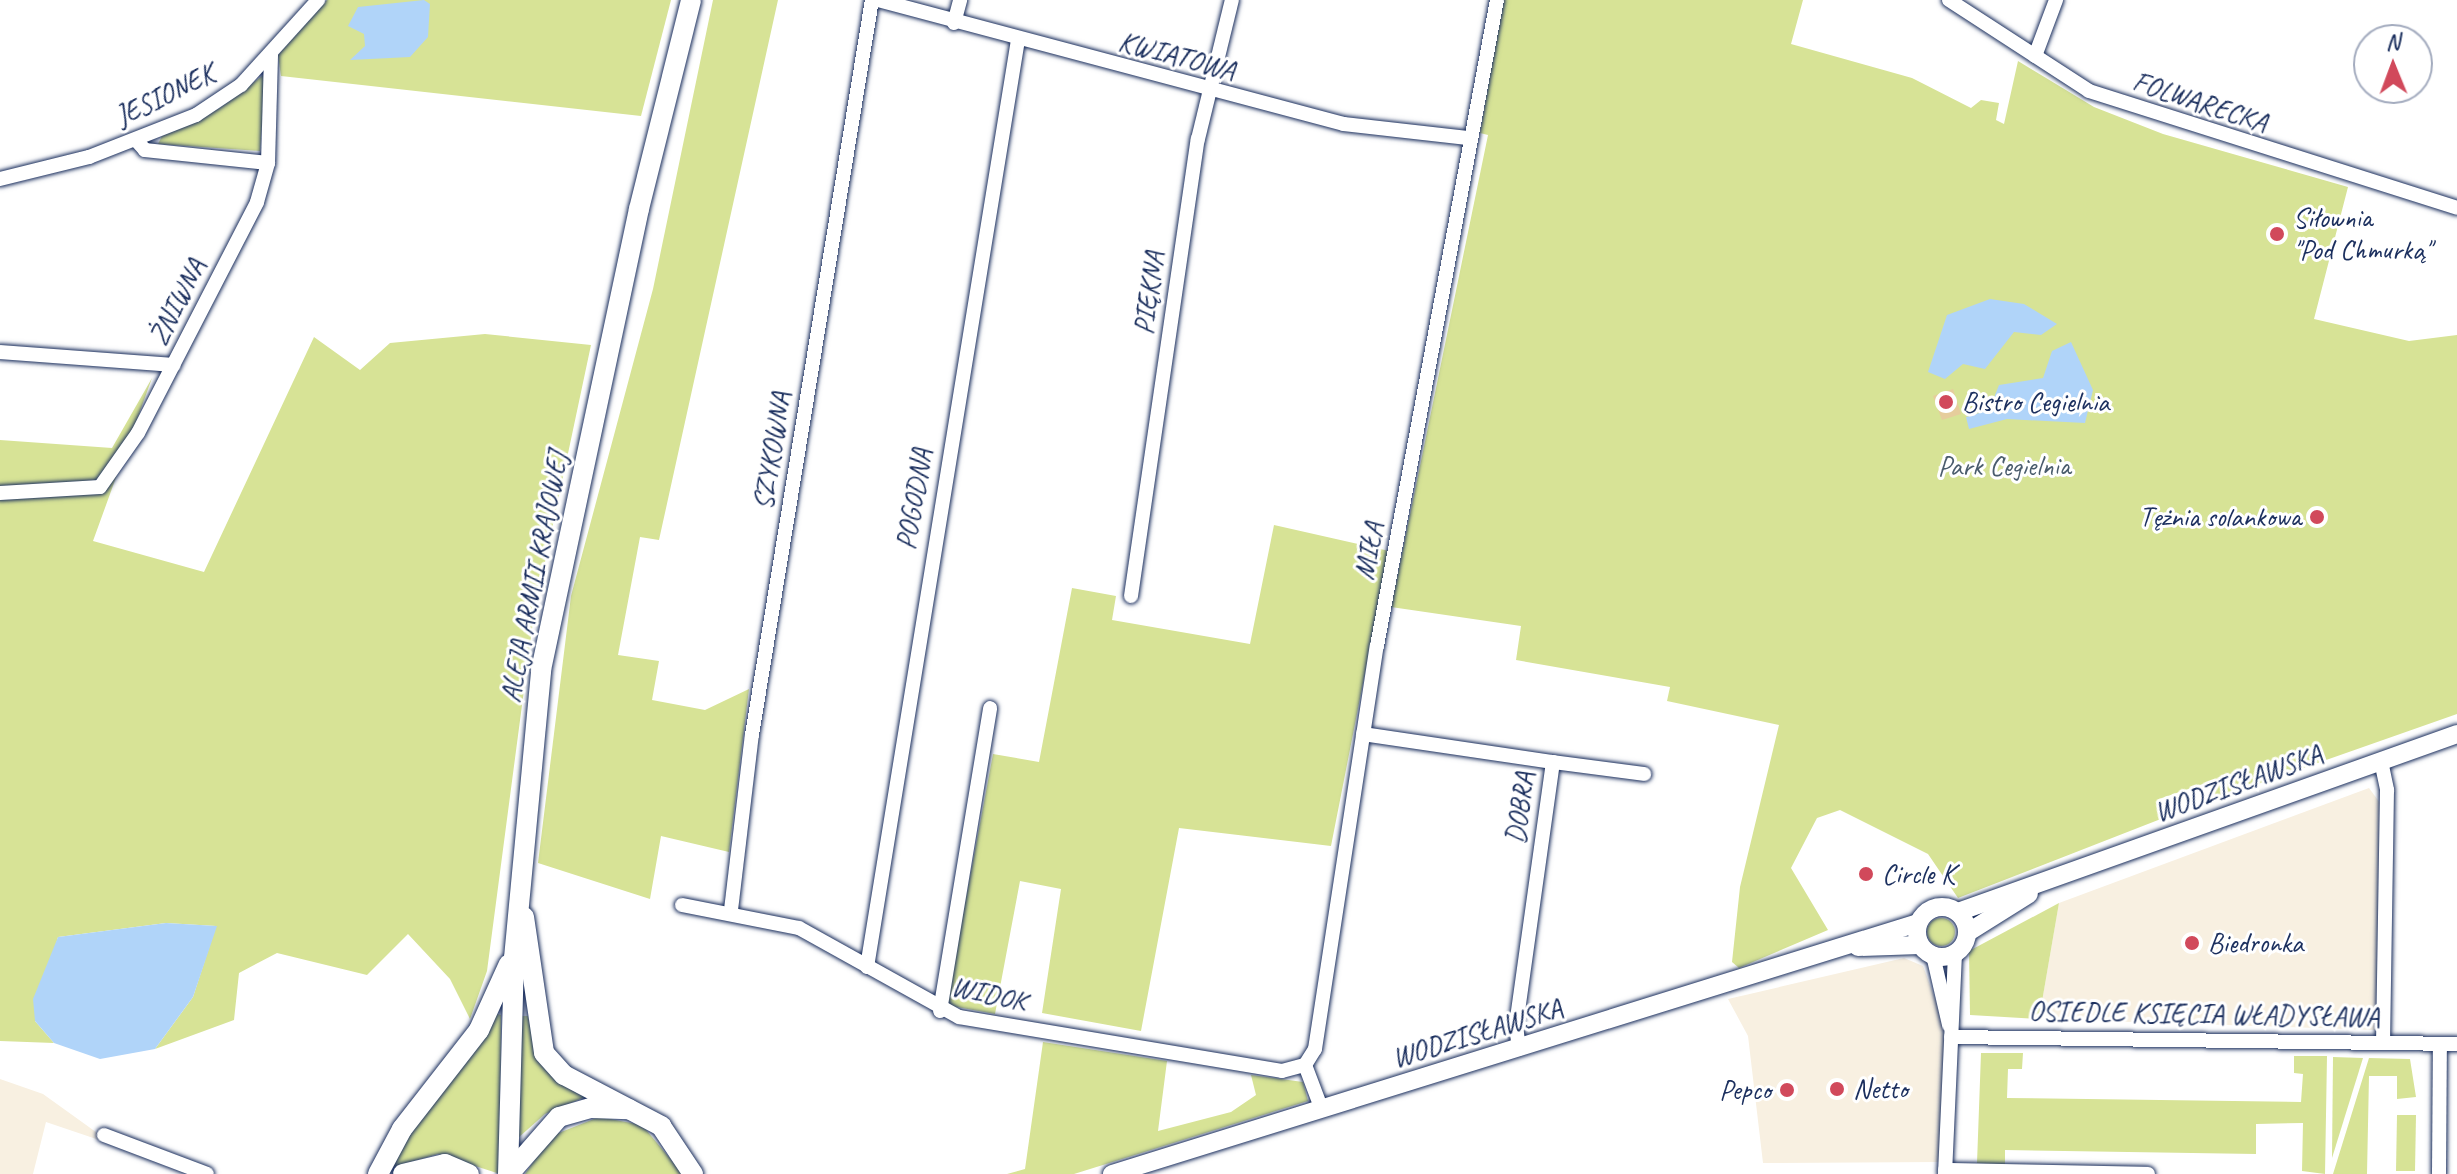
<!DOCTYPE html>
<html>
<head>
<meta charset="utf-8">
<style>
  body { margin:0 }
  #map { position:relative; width:2457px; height:1174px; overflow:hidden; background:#fff; font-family:Caveat,sans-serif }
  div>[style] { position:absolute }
  .built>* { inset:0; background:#f8f0e1 }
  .green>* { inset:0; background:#d7e396 }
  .round { border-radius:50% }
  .water>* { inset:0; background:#b0d4f9 }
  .building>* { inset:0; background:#e6cd9c }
  .roads { filter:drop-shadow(0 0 2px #1b2f5e) drop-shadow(0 0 2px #1b2f5e) }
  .minor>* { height:14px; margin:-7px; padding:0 7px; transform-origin:7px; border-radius:7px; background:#fff }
  .tertiary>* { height:18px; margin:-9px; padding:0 9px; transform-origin:9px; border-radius:9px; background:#fff }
  .tertiary>.ring { margin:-9px; padding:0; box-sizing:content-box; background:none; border:18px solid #fff; border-radius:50% }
  .secondary>* { height:20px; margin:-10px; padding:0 10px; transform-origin:10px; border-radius:10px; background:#fff }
  .dots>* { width:22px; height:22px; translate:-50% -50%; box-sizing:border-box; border:4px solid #fff; border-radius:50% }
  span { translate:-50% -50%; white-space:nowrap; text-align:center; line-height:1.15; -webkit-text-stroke:6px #fff; paint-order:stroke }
  .street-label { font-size:28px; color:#1b2f5e }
  .poi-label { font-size:28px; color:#1b2f5e }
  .left { translate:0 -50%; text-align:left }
  .right { translate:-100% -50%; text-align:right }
  .park-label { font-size:28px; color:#4a5c6c }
  .north { position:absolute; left:2353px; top:24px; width:80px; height:80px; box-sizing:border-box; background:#fff; border:2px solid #a4acbf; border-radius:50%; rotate:359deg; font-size:22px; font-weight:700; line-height:32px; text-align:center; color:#1b2f5e }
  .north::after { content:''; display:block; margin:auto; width:28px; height:36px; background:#d1495b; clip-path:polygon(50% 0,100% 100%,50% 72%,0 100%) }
</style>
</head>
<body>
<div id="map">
  <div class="built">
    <i style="clip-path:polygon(2369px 788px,2380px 803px,2378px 1030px,2039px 1019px,2059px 903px)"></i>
    <i style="clip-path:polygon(1904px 958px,1923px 966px,1948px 1034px,1940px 1162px,1763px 1163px,1748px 1036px,1728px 999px)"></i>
    <i style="clip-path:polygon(0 1079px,43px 1094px,114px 1145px,46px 1122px,33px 1174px,0 1174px)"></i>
  </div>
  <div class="green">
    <i style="clip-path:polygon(327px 0,671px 0,641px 116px,281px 76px,278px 55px)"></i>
    <i style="clip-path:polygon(713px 0,778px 0,659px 540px,640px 537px,618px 655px,659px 661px,652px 700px,705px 710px,749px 689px,729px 852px,661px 836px,650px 899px,538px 863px,571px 596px,653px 289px)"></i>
    <i style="clip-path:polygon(1503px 0,1803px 0,1791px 44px,1912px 78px,1971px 108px,1981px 100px,1999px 103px,1996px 120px,2004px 124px,2018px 61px,2094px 107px,2163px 134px,2348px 187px,2314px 319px,2409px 341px,2457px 335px,2457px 714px,2218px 798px,2206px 783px,2159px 799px,2171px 815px,1958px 898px,1928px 854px,1840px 810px,1817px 818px,1791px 868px,1828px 930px,1739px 968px,1732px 962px,1740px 887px,1779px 725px,1667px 701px,1670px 687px,1516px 660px,1521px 626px,1391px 607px,1488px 135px,1480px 133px)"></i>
    <i style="clip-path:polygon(266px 73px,260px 151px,158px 144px,162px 136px,220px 108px)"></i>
    <i style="clip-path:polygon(485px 334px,591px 345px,534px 614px,487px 971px,470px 1019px,450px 979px,408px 934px,367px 975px,277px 953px,239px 973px,234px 1020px,155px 1049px,193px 997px,216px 926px,166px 923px,58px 937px,35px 1021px,54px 1043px,0 1041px,0 440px,112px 448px,152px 378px,93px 541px,204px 572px,314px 337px,360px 370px,390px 343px)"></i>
    <i style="clip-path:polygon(1274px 525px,1389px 551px,1331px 846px,1179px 828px,1141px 1031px,1042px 1013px,1061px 889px,1020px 881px,995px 1014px,946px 1005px,993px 754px,1039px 762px,1072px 588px,1116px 596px,1112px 620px,1250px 644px)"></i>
    <i style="clip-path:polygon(2059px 903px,2039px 1019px,1970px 1015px,1969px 951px)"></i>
    <i class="round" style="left:1927px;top:918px;width:28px;height:28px"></i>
    <i style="clip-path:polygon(493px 1013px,501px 1015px,500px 1174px,438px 1154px,390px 1168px,395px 1149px)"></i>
    <i style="clip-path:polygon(519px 1016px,528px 1016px,536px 1052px,585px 1097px,545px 1114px,518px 1138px)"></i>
    <i style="clip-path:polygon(1043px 1042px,1167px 1061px,1158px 1131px,1231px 1112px,1256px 1095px,1251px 1075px,1303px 1082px,1308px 1101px,1074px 1174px,1007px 1174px,1025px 1169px)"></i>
    <i style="clip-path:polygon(1981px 1053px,2023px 1053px,2022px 1069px,2008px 1069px,2007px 1098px,2301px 1102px,2303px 1074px,2294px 1073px,2294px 1056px,2327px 1056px,2325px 1174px,2302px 1171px,2303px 1123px,2256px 1124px,2256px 1154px,2005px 1150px,2005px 1166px,1977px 1163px)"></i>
    <i style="clip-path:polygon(2333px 1057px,2363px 1058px,2332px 1158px)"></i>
    <i style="clip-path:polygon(2369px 1058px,2410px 1059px,2416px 1097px,2397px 1099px,2397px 1076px,2369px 1076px,2367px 1174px,2333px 1174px)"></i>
    <i style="clip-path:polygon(2397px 1115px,2416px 1115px,2415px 1171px,2396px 1171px)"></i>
    <i style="clip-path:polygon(599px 1117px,642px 1125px,683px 1174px,525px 1174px,551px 1136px)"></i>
  </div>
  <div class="water">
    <i style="clip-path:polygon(424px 0,430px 4px,428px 37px,410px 57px,350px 60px,365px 46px,364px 34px,348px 26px,358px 7px)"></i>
    <i style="clip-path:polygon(1990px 299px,2024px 304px,2057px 324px,2041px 335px,2014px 332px,1985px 369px,1963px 364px,1945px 379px,1928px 372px,1947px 315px)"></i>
    <i style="clip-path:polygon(2071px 342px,2093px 390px,2085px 423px,2007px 419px,1969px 429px,1966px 417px,1989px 410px,1999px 385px,2043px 378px,2052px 351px)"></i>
    <i style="clip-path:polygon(166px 923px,217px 926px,193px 997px,155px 1049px,100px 1059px,54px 1043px,35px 1021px,33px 999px,58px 937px)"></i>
  </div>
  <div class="building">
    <i style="clip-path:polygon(1953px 389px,1961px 414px,1942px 420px,1933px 396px)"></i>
  </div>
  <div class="roads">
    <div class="minor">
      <i style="left:878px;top:0;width:482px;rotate:14.9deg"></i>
      <i style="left:1344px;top:124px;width:124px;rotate:6.5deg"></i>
      <i style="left:1949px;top:0;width:167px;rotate:33deg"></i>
      <i style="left:2089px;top:91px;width:386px;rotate:17.6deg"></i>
      <i style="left:954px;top:23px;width:24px;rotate:-75deg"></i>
      <i style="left:2035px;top:56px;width:60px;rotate:-69.4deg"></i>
      <i style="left:268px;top:163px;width:109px;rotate:-88.4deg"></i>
      <i style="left:0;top:179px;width:92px;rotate:-13.9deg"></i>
      <i style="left:89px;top:157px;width:115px;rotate:-21.4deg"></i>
      <i style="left:196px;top:115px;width:54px;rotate:-33.7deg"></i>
      <i style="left:241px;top:85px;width:115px;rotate:-47.8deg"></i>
      <i style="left:0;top:352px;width:174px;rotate:4.3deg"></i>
      <i style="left:0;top:493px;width:100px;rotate:-3.4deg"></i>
      <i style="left:100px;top:487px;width:66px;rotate:-54.9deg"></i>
      <i style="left:138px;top:433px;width:260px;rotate:-62.7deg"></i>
      <i style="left:257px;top:202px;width:41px;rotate:-74.2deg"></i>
      <i style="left:268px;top:163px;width:124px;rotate:-174deg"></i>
      <i style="left:145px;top:150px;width:12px;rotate:-132deg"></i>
      <i style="left:1131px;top:596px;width:462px;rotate:-81.7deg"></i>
      <i style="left:1198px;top:139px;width:143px;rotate:-76.3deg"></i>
      <i style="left:1363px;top:734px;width:192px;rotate:8.4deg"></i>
      <i style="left:1553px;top:762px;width:266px;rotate:98deg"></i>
      <i style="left:1516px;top:1025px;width:24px;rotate:83deg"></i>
      <i style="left:2381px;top:761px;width:30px;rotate:78deg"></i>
      <i style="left:2387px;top:790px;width:251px;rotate:90.9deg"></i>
      <i style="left:1553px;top:762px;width:92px;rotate:7.5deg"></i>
      <i style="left:682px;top:905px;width:119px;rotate:11.1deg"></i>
      <i style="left:799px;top:928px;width:183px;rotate:29.1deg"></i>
      <i style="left:959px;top:1017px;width:327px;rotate:9.5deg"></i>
      <i style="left:1282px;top:1071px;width:24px;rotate:-15deg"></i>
      <i style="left:731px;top:910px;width:176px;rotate:-83.2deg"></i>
      <i style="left:752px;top:735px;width:745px;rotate:-80.73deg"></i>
      <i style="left:1933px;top:955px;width:72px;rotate:77.1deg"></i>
      <i style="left:867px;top:967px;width:939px;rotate:-80.75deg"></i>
      <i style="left:940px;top:1011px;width:307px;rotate:-80.6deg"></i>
      <i style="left:1951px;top:1037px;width:506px;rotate:0.79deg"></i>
      <i style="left:1322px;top:1110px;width:48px;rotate:-110.7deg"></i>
      <i style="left:1305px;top:1065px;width:19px;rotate:-58deg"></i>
      <i style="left:1315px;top:1049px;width:408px;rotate:-81.3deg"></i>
      <i style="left:1377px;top:646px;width:657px;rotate:-79.48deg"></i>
      <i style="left:104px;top:1135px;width:110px;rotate:20.7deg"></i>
      <i style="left:1945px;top:1170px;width:203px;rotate:1.1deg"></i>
      <i style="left:1945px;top:1174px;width:221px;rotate:-87.4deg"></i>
      <i style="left:2439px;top:1174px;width:130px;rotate:-89.6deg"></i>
    </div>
    <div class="tertiary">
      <i class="ring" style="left:1917px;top:907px;width:32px;height:32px"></i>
      <i style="left:1958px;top:912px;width:530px;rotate:-19.63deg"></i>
      <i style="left:1967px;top:933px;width:73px;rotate:-32.2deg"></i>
      <i style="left:1858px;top:947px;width:62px;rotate:-1.8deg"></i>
      <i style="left:1112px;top:1174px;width:844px;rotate:-17.3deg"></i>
    </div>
    <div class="secondary">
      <i style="left:524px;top:917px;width:137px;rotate:81.6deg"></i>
      <i style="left:544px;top:1053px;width:30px;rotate:48deg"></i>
      <i style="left:564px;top:1075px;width:110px;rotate:27.7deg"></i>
      <i style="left:661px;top:1126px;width:58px;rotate:56.3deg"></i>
      <i style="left:378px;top:1174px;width:51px;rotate:-61.9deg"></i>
      <i style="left:402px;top:1129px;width:125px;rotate:-52.1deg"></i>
      <i style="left:479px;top:1030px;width:72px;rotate:-65.6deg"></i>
      <i style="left:403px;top:1174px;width:43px;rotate:-13.4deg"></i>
      <i style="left:445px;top:1164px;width:26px;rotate:23deg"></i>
      <i style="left:508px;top:1174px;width:216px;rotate:-88.4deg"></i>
      <i style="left:514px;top:958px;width:289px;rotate:-84.6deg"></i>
      <i style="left:541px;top:670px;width:471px;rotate:-78deg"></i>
      <i style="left:639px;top:209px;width:215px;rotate:-76deg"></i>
      <i style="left:509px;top:1174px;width:76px;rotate:-48.7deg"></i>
      <i style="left:559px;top:1117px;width:33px;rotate:-16deg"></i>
      <i style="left:591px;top:1108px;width:38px;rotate:2deg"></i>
    </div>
  </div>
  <div class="dots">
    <i style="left:2277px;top:234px;background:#d1495b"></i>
    <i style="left:1946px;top:402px;background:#d1495b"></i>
    <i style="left:2317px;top:517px;background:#d1495b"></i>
    <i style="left:1866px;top:874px;background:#d1495b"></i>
    <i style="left:2192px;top:943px;background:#d1495b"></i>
    <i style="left:1837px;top:1089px;background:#d1495b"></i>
    <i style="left:1787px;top:1090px;background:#d1495b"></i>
  </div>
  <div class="street-label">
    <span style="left:1177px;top:56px;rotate:15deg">KWIATOWA</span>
    <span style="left:165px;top:95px;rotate:-26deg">JESIONEK</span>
    <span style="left:2200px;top:102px;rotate:18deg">FOLWARECKA</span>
    <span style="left:1149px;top:293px;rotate:-82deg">PIĘKNA</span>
    <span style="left:177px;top:302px;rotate:-63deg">ŻNIWNA</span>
    <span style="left:772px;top:451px;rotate:-81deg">SZYKOWNA</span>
    <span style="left:914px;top:499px;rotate:-80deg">POGODNA</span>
    <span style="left:1369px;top:551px;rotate:-79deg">MIŁA</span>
    <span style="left:534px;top:577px;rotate:-79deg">ALEJA ARMII KRAJOWEJ</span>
    <span style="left:2238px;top:783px;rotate:-20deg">WODZISŁAWSKA</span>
    <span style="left:1520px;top:808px;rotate:-82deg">DOBRA</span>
    <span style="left:989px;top:994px;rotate:13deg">WIDOK</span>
    <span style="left:2204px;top:1014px;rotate:1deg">OSIEDLE KSIĘCIA WŁADYSŁAWA</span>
    <span style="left:1477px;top:1033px;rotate:-17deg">WODZISŁAWSKA</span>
  </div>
  <div class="poi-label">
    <span class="left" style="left:2293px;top:234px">Siłownia<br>"Pod Chmurką"</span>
    <span class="left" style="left:1962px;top:402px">Bistro Cegielnia</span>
    <span class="right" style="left:2301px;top:517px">Tężnia solankowa</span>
    <span class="left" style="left:1882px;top:874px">Circle K</span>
    <span class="left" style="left:2208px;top:943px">Biedronka</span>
    <span class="left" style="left:1853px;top:1089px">Netto</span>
    <span class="right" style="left:1771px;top:1090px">Pepco</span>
  </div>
  <div class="park-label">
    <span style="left:2004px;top:466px">Park Cegielnia</span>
  </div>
  <div class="north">N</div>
</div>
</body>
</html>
